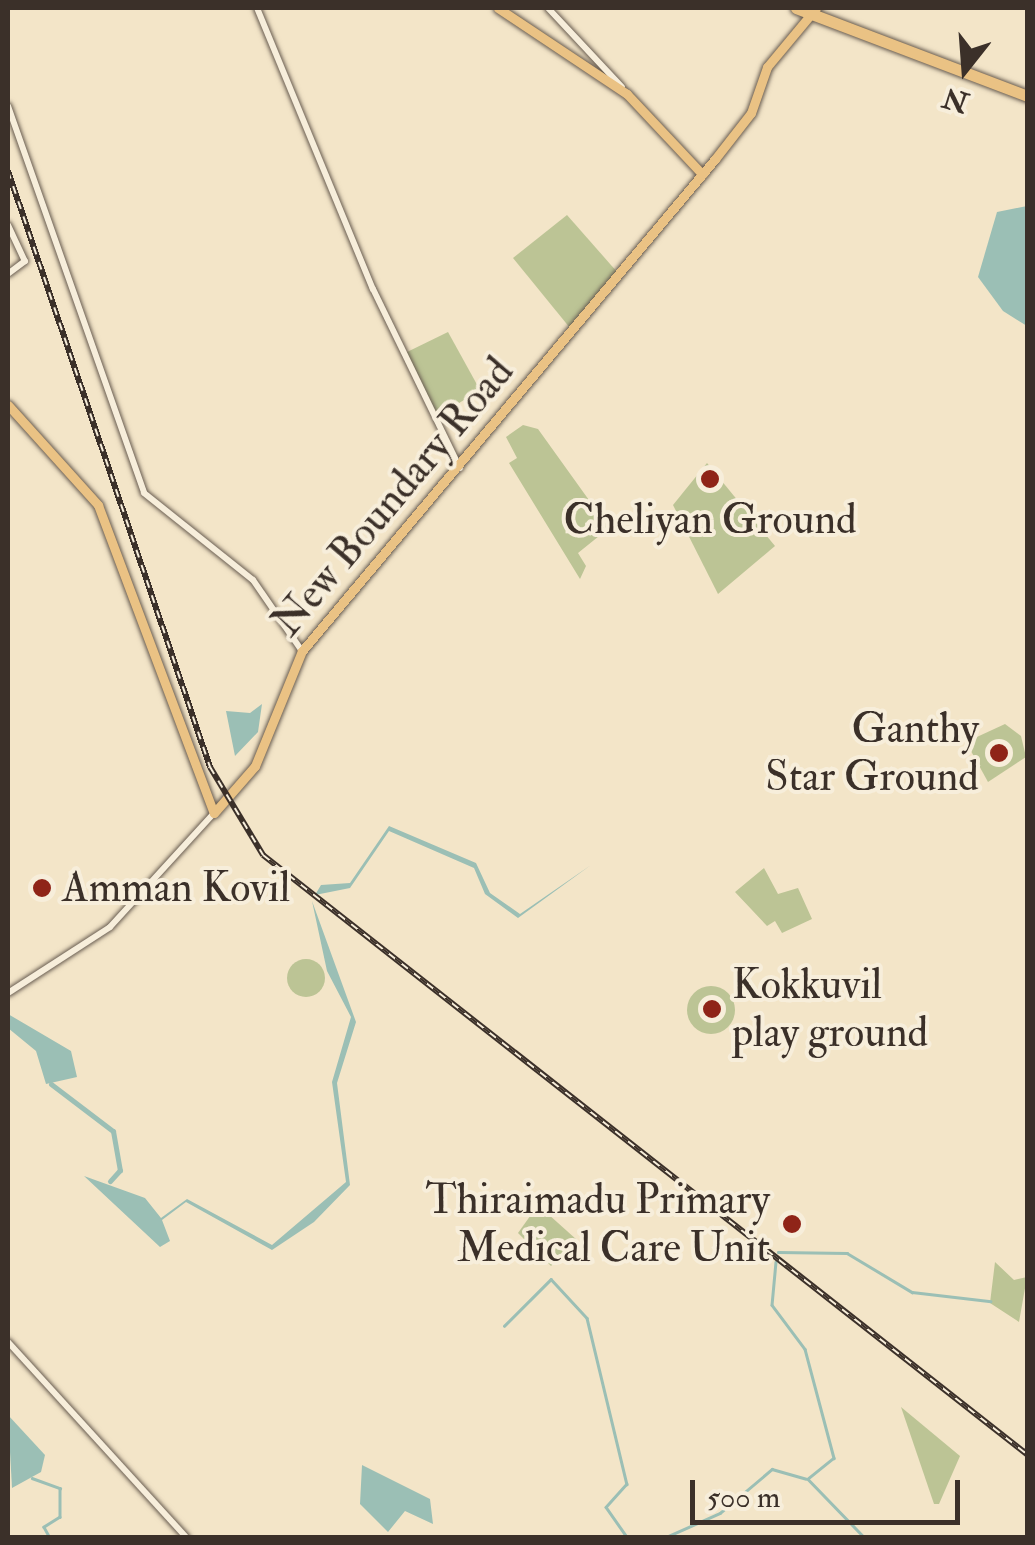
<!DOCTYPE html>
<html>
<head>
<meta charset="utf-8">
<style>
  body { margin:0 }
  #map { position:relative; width:1035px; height:1545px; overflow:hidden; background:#f3e5c8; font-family:"IM FELL Double Pica",serif }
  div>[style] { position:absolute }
  .green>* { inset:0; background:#bcc495 }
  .round { border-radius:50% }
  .water>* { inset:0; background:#9bbfb5 }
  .stream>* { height:2.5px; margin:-1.25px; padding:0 1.25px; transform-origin:1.25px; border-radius:1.25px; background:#9bbfb5 }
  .canal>* { height:5px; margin:-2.5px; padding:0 2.5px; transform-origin:2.5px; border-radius:2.5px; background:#9bbfb5 }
  .roads { filter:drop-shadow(0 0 2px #695d51) drop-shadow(0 0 2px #695d51) }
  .minor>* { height:6px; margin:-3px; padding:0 3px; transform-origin:3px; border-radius:3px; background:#f7eedb }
  .major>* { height:9px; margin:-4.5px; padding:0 4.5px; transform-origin:4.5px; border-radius:4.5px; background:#eac284 }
  .highway>* { height:11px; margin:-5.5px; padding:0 5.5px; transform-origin:5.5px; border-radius:5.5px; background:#eac284 }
  .rail>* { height:6px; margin-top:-3px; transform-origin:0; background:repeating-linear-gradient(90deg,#f7eedb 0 8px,#3b3029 0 16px); box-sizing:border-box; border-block:2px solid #3b3029 }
  .dots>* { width:28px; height:28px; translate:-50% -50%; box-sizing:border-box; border:5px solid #f7eedb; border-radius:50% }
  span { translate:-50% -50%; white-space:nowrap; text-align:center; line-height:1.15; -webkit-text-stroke:8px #f7eedb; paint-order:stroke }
  .street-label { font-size:42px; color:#3b3029 }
  .poi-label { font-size:42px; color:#3b3029 }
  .right { translate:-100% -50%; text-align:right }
  .left { translate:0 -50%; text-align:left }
  .frame { position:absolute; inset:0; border:10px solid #3b3029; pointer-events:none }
  .north { position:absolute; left:915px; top:20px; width:100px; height:100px; -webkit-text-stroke:8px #f7eedb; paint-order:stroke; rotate:197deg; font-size:28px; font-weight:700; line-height:40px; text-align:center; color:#3b3029 }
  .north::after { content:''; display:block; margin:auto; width:35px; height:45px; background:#3b3029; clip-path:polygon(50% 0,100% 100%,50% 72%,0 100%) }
  .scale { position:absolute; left:690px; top:1480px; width:270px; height:45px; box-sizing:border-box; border:5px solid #3b3029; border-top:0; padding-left:12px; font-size:30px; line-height:35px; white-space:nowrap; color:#3b3029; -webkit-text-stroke:8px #f7eedb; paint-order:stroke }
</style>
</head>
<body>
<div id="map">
  <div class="green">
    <i style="clip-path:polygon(567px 215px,618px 273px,570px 328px,513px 258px)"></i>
    <i style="clip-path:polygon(448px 332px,480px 390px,435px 418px,405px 353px)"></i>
    <i style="clip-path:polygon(523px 425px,538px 429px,609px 528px,578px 553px,586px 566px,580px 579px,509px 463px,517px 458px,506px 437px)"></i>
    <i style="clip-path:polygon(707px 463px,775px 546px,718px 594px,673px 505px)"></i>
    <i style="clip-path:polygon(1005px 724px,1021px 736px,1026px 757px,988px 782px,966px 742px)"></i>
    <i style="clip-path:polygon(764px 868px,778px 894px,798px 888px,812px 919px,782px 933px,775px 921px,767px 926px,735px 892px)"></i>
    <i class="round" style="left:287px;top:959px;width:38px;height:38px"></i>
    <i class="round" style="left:687px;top:986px;width:48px;height:48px"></i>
    <i style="clip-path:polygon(538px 1205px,577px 1240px,551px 1266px,518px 1233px)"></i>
    <i style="clip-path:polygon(995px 1262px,1014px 1280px,1027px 1277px,1019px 1322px,990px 1303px)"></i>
    <i style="clip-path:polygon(901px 1407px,960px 1456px,939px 1504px,934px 1504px)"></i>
  </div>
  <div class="water">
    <i style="clip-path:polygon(1027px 206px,1028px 206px,1027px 326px,1003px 311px,978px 277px,997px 212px)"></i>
    <i style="clip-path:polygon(262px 704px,258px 732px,235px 756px,226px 711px,250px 713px)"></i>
    <i style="clip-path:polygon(389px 826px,476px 863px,490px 893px,520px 914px,591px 865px,518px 918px,485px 894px,474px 868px,389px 831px,350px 888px,315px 895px,321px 885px,350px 883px)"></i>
    <i style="clip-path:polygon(312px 901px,356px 1022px,337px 1083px,350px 1185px,314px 1222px,272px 1250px,186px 1202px,162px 1220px,170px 1241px,160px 1247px,84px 1176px,145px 1198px,161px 1218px,187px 1199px,272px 1245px,346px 1182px,332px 1082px,351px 1017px,327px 971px)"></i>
    <i style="clip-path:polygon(8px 1014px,71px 1051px,77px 1077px,46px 1084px,36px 1051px,8px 1028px)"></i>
    <i style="clip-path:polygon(8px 1415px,45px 1455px,41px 1472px,12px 1488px)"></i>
    <i style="clip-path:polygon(362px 1465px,430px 1499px,433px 1524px,405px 1511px,388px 1532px,360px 1504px)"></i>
  </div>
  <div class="stream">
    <i style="left:778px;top:1252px;width:69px;rotate:0.8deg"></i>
    <i style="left:847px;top:1253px;width:76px;rotate:31deg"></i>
    <i style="left:912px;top:1292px;width:79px;rotate:6.6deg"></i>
    <i style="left:776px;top:1262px;width:43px;rotate:95.3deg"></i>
    <i style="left:772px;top:1305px;width:55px;rotate:53.1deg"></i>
    <i style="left:805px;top:1349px;width:113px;rotate:75.1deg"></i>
    <i style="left:834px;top:1458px;width:33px;rotate:141deg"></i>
    <i style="left:808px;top:1479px;width:82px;rotate:46deg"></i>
    <i style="left:504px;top:1326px;width:66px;rotate:-45deg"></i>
    <i style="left:551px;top:1279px;width:53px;rotate:47.3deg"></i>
    <i style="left:587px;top:1318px;width:171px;rotate:76.5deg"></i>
    <i style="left:627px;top:1484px;width:31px;rotate:132deg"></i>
    <i style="left:606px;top:1507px;width:38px;rotate:55deg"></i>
    <i style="left:32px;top:1478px;width:30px;rotate:20deg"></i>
    <i style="left:60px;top:1488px;width:29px;rotate:90deg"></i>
    <i style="left:60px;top:1517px;width:19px;rotate:148deg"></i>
    <i style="left:44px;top:1527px;width:13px;rotate:61deg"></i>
    <i style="left:664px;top:1538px;width:61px;rotate:-24.1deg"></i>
    <i style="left:720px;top:1513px;width:68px;rotate:-40.2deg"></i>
    <i style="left:772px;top:1469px;width:35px;rotate:16deg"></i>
  </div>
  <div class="canal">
    <i style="left:51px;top:1084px;width:78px;rotate:37.2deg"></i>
    <i style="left:113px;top:1131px;width:40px;rotate:80deg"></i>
    <i style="left:120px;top:1170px;width:15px;rotate:132deg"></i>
  </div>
  <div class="roads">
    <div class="minor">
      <i style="left:257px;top:8px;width:304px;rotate:67.6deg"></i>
      <i style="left:373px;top:289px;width:199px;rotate:64.1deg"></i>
      <i style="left:548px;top:8px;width:108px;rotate:46.9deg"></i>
      <i style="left:8px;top:106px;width:410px;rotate:70.6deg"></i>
      <i style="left:144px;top:493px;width:139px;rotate:38.6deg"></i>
      <i style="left:253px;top:580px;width:86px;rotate:55.4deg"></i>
      <i style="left:8px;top:225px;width:40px;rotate:65deg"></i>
      <i style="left:25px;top:261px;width:21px;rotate:143deg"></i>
      <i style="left:8px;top:993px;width:121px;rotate:-32.9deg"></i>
      <i style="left:110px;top:927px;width:154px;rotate:-47.6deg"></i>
      <i style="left:8px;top:1342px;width:265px;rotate:47.6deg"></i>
    </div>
    <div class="major">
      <i style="left:498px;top:8px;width:155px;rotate:33.7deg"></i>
      <i style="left:627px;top:94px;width:110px;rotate:46.8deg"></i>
      <i style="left:8px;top:405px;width:135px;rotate:48deg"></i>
      <i style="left:98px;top:505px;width:329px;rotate:69.4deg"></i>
      <i style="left:214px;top:813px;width:62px;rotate:-48.9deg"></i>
      <i style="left:255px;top:766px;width:124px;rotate:-67.8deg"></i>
      <i style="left:302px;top:651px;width:642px;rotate:-49.99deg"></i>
      <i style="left:715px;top:159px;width:58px;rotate:-52deg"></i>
      <i style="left:751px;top:113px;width:49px;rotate:-70.8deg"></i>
      <i style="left:767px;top:67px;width:77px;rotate:-50.3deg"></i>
    </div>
    <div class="highway">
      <i style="left:796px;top:8px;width:248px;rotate:20.8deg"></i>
    </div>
  </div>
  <div class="rail">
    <i style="left:8px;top:171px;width:629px;rotate:71.28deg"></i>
    <i style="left:210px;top:767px;width:103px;rotate:58.9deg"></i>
    <i style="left:263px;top:855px;width:972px;rotate:38.11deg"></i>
  </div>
  <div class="dots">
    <i style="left:710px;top:479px;background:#8f2418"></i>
    <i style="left:999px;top:753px;background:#8f2418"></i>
    <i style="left:42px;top:888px;background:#8f2418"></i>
    <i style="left:712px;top:1009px;background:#8f2418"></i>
    <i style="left:792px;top:1224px;background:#8f2418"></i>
  </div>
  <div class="street-label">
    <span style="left:393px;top:497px;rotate:-50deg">New Boundary Road</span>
  </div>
  <div class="poi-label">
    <span style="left:710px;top:520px">Cheliyan Ground</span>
    <span class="right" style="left:979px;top:753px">Ganthy<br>Star Ground</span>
    <span class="left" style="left:62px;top:888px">Amman Kovil</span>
    <span class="left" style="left:732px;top:1009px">Kokkuvil<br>play ground</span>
    <span class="right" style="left:770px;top:1224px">Thiraimadu Primary<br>Medical Care Unit</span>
  </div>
  <div class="frame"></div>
  <div class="north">N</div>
  <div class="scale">500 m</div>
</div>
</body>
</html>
